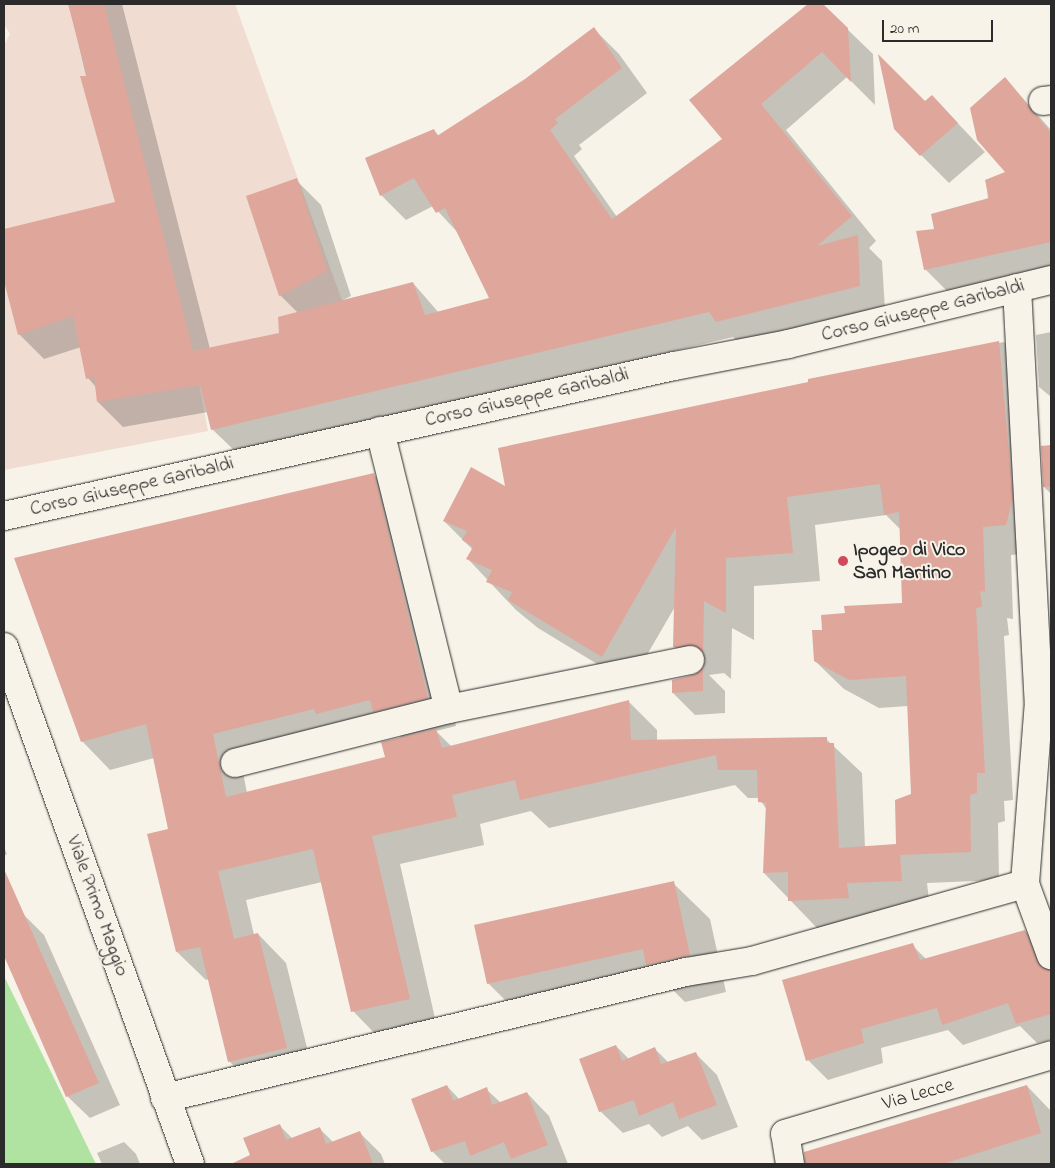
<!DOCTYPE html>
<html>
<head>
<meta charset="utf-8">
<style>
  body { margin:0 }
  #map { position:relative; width:1055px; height:1168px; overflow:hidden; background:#f7f3e8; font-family:"Indie Flower",sans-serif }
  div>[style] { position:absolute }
  .built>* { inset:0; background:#f0dcd1 }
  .green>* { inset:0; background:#b0e2a2 }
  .shadow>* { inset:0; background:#0003 }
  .building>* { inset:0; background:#dfa69b }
  .roads { filter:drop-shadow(0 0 1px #2b2b2b) drop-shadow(0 0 1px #2b2b2b) }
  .minor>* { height:28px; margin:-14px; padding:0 14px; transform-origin:14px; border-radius:14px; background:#f7f3e8 }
  .dots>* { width:14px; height:14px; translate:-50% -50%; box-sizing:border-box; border:2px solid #f7f3e8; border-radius:50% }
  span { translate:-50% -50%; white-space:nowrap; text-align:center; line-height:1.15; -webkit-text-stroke:4px #f7f3e8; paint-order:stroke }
  .street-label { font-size:20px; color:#2b2b2b }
  .poi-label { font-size:20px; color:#2b2b2b; font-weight:700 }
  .left { translate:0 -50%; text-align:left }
  .frame { position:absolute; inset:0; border:5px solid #2b2b2b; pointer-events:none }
  .scale { position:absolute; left:882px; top:20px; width:111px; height:22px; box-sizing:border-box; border:2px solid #2b2b2b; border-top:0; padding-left:6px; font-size:15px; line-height:18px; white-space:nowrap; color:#2b2b2b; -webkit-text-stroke:4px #f7f3e8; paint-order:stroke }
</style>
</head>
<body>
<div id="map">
  <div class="built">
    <i style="clip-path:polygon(4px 4px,235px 4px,349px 320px,193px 351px,208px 431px,4px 470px,4px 45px,10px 34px,4px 24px)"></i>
  </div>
  <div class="green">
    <i style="clip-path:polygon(4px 976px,96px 1164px,4px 1164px)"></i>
  </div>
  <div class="shadow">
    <i style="clip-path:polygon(69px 4px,122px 4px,210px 349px,281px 334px,298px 313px,280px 295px,248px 196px,296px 180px,321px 205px,351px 296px,343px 300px,413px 283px,439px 313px,491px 298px,460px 235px,433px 206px,406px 220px,381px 195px,434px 130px,439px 136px,526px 80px,594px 29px,619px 54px,647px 93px,579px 145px,582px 149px,574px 156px,617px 217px,724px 139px,690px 100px,811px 4px,821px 4px,873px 54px,875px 105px,847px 77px,786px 130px,876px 241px,869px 248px,882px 261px,885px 310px,742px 346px,733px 337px,238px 454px,212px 429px,208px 412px,123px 427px,98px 402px,96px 387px,88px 378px,81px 347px,44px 359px,19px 334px,4px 276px,4px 230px,116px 203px)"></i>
    <i style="clip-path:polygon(1005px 78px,1051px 130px,1051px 267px,947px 291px,925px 269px,935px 230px,988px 199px,986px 181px,1007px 173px)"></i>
    <i style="clip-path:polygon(932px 96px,985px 152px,949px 183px,921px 155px,925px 102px)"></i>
    <i style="clip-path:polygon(1051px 332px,1051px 397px,1039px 387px,1036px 335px)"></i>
    <i style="clip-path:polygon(evenodd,1004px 342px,1032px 370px,1034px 553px,1011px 555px,1013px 619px,1007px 618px,1009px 635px,1004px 636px,1013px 800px,1004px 801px,1005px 821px,998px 823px,999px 880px,927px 883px,930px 909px,875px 911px,877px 925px,818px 929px,764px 873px,767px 810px,759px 798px,748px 798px,735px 785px,549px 828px,531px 811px,480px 824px,484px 845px,400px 864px,437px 1027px,381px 1040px,353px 1011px,322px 882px,246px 900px,254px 935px,258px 934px,286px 963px,314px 1076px,258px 1090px,229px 1061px,209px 979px,206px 980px,177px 952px,149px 835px,170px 830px,154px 758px,110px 770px,82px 741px,374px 475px,402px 503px,456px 726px,436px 731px,452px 747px,629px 702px,657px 730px,657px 741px,826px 739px,862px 773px,865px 848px,897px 845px,912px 795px,908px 706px,879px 708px,844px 689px,815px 661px,824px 631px,846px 614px,903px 604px,901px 530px,886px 515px,815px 525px,820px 581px,754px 586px,754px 640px,732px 628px,731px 679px,724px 673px,709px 675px,725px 691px,725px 713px,695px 715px,673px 693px,674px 681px,700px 672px,674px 647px,676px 605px,630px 684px,538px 628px,516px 610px,468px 559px,473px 550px,444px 521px,506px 488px,810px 383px,809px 380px,1004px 342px,393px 729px,402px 738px,386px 758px,247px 793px,241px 762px,393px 729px)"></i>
    <i style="clip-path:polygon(1051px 446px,1051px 494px,1044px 487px,1042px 447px)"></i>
    <i style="clip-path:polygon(4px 847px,7px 854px,4px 856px)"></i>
    <i style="clip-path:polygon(673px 883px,710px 919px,726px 992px,685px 1002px,671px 988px,525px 1020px,488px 983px)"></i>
    <i style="clip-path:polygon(22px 913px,44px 935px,120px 1105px,90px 1118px,67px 1096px,4px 953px,4px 921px)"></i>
    <i style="clip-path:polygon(1025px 931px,1045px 951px,1051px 966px,1051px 1040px,1037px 1043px,1020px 1026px,963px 1045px,948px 1030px,881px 1048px,883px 1063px,828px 1080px,808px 1060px,914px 947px,926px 959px)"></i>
    <i style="clip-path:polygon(616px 1046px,629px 1059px,655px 1049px,669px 1063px,695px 1053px,717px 1075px,738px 1127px,702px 1140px,688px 1126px,662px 1137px,649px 1124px,623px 1133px,600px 1111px)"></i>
    <i style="clip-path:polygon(447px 1086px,460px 1100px,486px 1089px,501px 1103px,527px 1093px,549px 1116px,568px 1164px,445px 1164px,432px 1151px)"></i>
    <i style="clip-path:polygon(1027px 1086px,1051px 1111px,1051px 1164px,808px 1164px,805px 1153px)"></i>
    <i style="clip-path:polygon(280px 1126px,293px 1139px,319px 1128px,334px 1143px,360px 1133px,381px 1154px,385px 1164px,255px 1164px,245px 1139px)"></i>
    <i style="clip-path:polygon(124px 1142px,136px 1154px,140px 1164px,102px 1164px,97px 1153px)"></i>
  </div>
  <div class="building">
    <i style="clip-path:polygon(68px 4px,104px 4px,193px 351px,279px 333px,278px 317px,413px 282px,425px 315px,489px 298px,445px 208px,436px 213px,414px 178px,380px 196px,365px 158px,434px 129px,437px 136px,525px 79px,594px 27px,622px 68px,555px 119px,558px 123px,550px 130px,612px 219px,722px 139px,689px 100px,808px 4px,823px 4px,848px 28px,851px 82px,822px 52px,761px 104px,852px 216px,817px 246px,858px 235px,860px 286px,716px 322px,709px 312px,211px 430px,200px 385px,97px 402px,94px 377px,86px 379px,73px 316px,18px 335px,4px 281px,4px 229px,115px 202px,80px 76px,87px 76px)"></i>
    <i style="clip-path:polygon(878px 54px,925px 101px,932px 95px,958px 123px,920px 156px,894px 129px)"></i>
    <i style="clip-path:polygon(1005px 77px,1051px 133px,1051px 242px,924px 270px,916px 231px,934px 229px,931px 214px,989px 198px,985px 180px,1005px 172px,977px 140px,970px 108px)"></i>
    <i style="clip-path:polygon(297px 178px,327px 271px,279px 296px,246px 196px)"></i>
    <i style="clip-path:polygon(999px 341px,1013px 498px,1006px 525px,983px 527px,985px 592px,980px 591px,982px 607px,976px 608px,985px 773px,977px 773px,977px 793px,970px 795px,971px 852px,900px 855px,902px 881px,847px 883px,849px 898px,788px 901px,788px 872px,763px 873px,766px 803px,758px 802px,757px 770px,718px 770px,716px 755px,520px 800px,515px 780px,452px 795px,457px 817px,372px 836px,410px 999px,351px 1012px,313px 849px,218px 871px,234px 939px,258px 933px,287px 1048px,228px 1062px,200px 947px,176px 952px,147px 834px,168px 829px,146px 724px,81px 742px,14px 558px,374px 473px,428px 698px,373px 712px,370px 700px,316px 714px,314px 709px,213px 734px,226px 797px,385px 757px,381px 742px,436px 729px,442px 748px,629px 700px,631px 740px,827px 737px,827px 743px,834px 743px,839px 848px,896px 844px,895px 800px,911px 794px,906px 676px,849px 680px,814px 661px,812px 630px,822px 630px,821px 615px,845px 613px,844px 606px,902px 603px,899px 512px,884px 515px,880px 484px,787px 497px,793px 553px,726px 558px,726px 613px,704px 601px,703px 653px,694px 645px,673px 647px,676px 527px,602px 657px,508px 600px,512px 592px,486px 582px,492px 570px,466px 559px,473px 547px,462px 540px,467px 531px,443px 521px,471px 467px,505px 486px,498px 448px,808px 382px,808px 379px)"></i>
    <i style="clip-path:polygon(1051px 445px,1051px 487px,1043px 487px,1041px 446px)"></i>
    <i style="clip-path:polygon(703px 667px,703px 691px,672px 693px,672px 680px,694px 675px)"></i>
    <i style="clip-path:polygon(4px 869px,99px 1083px,66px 1097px,4px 956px)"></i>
    <i style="clip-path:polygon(674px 881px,690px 955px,646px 965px,643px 949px,487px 984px,474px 925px)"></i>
    <i style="clip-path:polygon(1025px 930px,1037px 961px,1041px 967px,1051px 970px,1051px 1014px,1016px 1024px,1008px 1003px,942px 1025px,937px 1008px,861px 1029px,864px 1043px,806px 1061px,782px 980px,913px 943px,920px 960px)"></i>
    <i style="clip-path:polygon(616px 1045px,622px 1061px,655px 1047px,661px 1064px,696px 1052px,717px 1105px,679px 1119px,673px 1102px,639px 1116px,634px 1100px,599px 1112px,579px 1059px)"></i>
    <i style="clip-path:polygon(447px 1085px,453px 1101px,487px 1087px,492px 1105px,527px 1092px,548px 1145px,511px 1159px,504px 1142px,470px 1156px,465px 1141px,431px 1152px,411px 1099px)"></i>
    <i style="clip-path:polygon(1027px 1085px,1041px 1133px,943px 1164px,805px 1164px,804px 1152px)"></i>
    <i style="clip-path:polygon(280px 1124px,286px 1140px,320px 1127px,326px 1144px,360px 1131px,373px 1164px,231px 1164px,250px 1155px,243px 1138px)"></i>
  </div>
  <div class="roads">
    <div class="minor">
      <i style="left:1043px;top:101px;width:8px;rotate:-7deg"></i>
      <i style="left:1017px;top:288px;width:414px;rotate:87deg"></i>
      <i style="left:1039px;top:701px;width:184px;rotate:94.4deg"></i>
      <i style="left:1025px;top:884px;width:76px;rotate:69.9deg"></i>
      <i style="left:380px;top:431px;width:286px;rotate:76.1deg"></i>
      <i style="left:4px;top:516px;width:687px;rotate:-12.62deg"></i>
      <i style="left:674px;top:366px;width:116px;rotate:-10.9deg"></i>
      <i style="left:788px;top:344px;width:271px;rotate:-13.7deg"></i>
      <i style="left:4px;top:647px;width:549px;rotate:70.21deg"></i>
      <i style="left:235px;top:763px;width:221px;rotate:-14.2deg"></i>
      <i style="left:449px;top:709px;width:246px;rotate:-11.5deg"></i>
      <i style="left:165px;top:1098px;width:536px;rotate:-13.6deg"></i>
      <i style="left:686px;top:972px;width:67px;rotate:-9.5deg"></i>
      <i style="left:752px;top:961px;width:284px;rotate:-15.8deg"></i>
      <i style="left:790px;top:1164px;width:30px;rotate:-99deg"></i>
      <i style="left:785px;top:1134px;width:277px;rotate:-16.5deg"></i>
    </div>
  </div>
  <div class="dots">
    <i style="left:843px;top:561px;background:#d1495b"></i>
  </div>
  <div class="street-label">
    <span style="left:923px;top:311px;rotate:-14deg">Corso Giuseppe Garibaldi</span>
    <span style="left:527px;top:398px;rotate:-13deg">Corso Giuseppe Garibaldi</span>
    <span style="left:132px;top:487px;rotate:-13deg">Corso Giuseppe Garibaldi</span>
    <span style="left:97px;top:906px;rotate:70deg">Viale Primo Maggio</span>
    <span style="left:918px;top:1095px;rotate:-16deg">Via Lecce</span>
  </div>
  <div class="poi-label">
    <span class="left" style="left:853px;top:562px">Ipogeo di Vico<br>San Martino</span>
  </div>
  <div class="frame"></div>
  <div class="scale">20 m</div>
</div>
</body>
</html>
